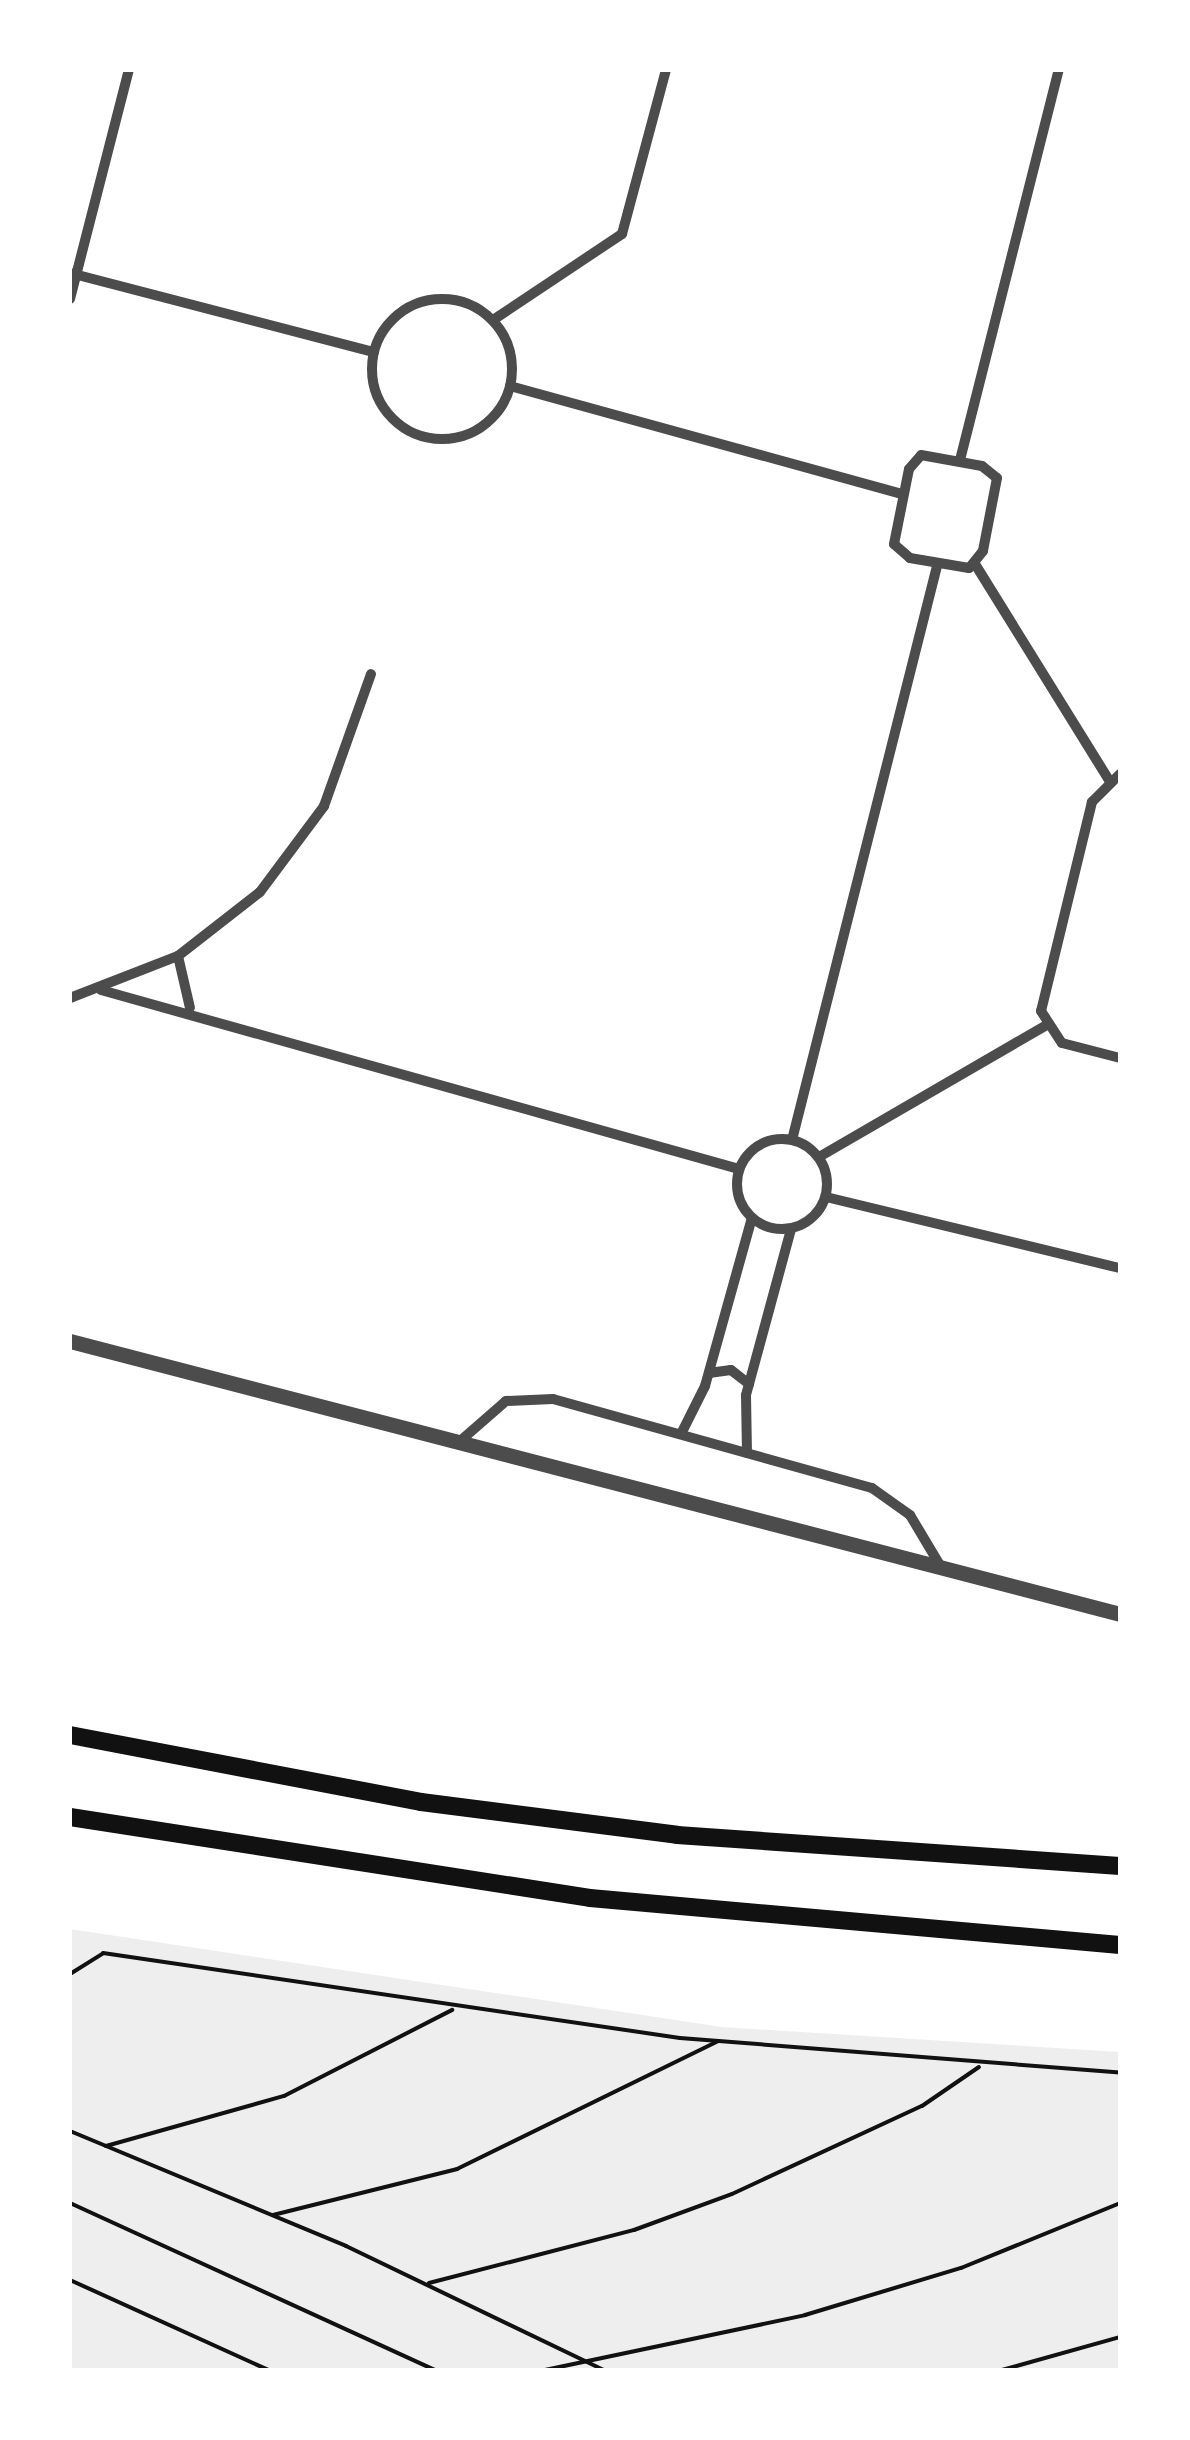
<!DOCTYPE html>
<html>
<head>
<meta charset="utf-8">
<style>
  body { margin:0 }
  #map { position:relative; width:1190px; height:2440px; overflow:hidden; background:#fff; font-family:Merriweather,serif }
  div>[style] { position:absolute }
  .green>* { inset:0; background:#eee }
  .path>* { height:4px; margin:-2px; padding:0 2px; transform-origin:2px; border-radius:2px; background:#111 }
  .minor>* { height:10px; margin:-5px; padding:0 5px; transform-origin:5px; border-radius:5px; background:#4c4c4c }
  .minor>.ring { margin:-5px; padding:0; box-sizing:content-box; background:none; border:10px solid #4c4c4c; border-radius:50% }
  .tertiary>* { height:15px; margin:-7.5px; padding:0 7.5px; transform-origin:7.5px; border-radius:7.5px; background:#4c4c4c }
  .secondary>* { height:18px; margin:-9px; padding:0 9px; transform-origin:9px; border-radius:9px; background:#111 }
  span { translate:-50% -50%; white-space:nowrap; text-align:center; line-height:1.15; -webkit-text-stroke:8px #fff; paint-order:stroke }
  .frame { position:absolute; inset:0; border:72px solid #fff; pointer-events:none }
</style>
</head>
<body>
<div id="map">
  <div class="green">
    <i style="clip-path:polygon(70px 1929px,722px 2027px,1120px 2052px,1120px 2370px,70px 2370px)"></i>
  </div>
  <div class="path">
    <i style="left:70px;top:1974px;width:39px;rotate:-32deg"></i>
    <i style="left:103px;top:1953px;width:583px;rotate:8.38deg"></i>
    <i style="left:680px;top:2038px;width:441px;rotate:4.5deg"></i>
    <i style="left:70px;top:2131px;width:299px;rotate:22.6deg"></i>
    <i style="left:346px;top:2246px;width:286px;rotate:25.7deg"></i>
    <i style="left:106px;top:2146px;width:185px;rotate:-15.7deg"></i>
    <i style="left:284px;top:2096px;width:189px;rotate:-27.1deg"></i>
    <i style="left:70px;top:2203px;width:401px;rotate:24.6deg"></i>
    <i style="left:273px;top:2215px;width:190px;rotate:-14deg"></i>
    <i style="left:457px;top:2169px;width:291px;rotate:-26.1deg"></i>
    <i style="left:70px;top:2280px;width:217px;rotate:24.4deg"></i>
    <i style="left:429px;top:2283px;width:212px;rotate:-14.5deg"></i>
    <i style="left:634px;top:2230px;width:104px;rotate:-20.2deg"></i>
    <i style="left:732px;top:2194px;width:209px;rotate:-24.9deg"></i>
    <i style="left:922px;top:2106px;width:69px;rotate:-34.4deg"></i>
    <i style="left:545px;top:2370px;width:266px;rotate:-11.9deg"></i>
    <i style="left:805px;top:2315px;width:163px;rotate:-16.8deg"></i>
    <i style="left:961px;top:2268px;width:172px;rotate:-22.2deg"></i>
    <i style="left:1002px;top:2370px;width:123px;rotate:-15.6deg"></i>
  </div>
  <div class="minor">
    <i style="left:70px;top:273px;width:314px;rotate:14.6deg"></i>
    <i class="ring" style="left:372px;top:299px;width:130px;height:130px"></i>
    <i style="left:70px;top:299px;width:236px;rotate:-75.6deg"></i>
    <i style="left:493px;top:320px;width:155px;rotate:-33.7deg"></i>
    <i style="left:622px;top:234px;width:170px;rotate:-75deg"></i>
    <i style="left:510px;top:386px;width:407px;rotate:15.4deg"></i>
    <i style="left:921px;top:455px;width:62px;rotate:10.2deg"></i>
    <i style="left:982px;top:466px;width:19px;rotate:39deg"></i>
    <i style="left:997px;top:478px;width:74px;rotate:100.9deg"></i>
    <i style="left:983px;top:551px;width:22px;rotate:129deg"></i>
    <i style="left:969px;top:568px;width:60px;rotate:-170.4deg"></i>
    <i style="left:910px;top:558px;width:21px;rotate:-139deg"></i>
    <i style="left:894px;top:544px;width:76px;rotate:-78.7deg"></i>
    <i style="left:909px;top:469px;width:18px;rotate:-49deg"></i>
    <i style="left:960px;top:460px;width:402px;rotate:-75.8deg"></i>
    <i style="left:975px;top:564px;width:254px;rotate:58.2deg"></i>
    <i style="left:1120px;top:774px;width:40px;rotate:135deg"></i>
    <i style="left:1092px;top:802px;width:215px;rotate:103.7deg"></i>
    <i style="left:1041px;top:1011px;width:38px;rotate:57deg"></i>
    <i style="left:1062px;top:1043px;width:60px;rotate:14.5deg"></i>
    <i style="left:178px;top:956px;width:53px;rotate:77deg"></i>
    <i style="left:101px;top:990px;width:663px;rotate:15.67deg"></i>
    <i style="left:70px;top:998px;width:116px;rotate:-21.3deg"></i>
    <i style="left:178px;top:956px;width:104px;rotate:-38deg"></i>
    <i style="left:260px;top:892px;width:107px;rotate:-53.3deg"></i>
    <i style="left:324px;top:806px;width:140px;rotate:-70.4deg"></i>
    <i class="ring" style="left:737px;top:1139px;width:80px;height:80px"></i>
    <i style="left:792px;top:1140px;width:592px;rotate:-75.82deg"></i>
    <i style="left:819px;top:1157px;width:261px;rotate:-30.1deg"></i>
    <i style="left:826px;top:1197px;width:302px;rotate:13.6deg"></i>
    <i style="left:709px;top:1373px;width:22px;rotate:-8deg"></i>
    <i style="left:731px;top:1370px;width:23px;rotate:38deg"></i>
    <i style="left:681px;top:1434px;width:54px;rotate:-63.4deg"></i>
    <i style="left:705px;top:1386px;width:174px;rotate:-74.4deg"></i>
    <i style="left:459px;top:1442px;width:62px;rotate:-41.1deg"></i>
    <i style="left:506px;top:1401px;width:47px;rotate:-2.4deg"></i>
    <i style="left:553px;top:1399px;width:331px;rotate:15.6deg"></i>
    <i style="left:872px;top:1488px;width:47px;rotate:35.4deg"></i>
    <i style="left:910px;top:1515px;width:61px;rotate:59.2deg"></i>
    <i style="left:747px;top:1453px;width:58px;rotate:-91deg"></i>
    <i style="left:746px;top:1395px;width:172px;rotate:-74.8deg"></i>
  </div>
  <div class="tertiary">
    <i style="left:70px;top:1341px;width:1085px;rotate:14.57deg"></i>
  </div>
  <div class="secondary">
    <i style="left:70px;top:1735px;width:357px;rotate:10.8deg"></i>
    <i style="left:421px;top:1802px;width:258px;rotate:7.3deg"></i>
    <i style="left:677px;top:1835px;width:444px;rotate:4deg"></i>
    <i style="left:70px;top:1817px;width:526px;rotate:8.85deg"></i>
    <i style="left:590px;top:1898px;width:532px;rotate:5.07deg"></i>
  </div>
  <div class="frame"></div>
</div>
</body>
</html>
